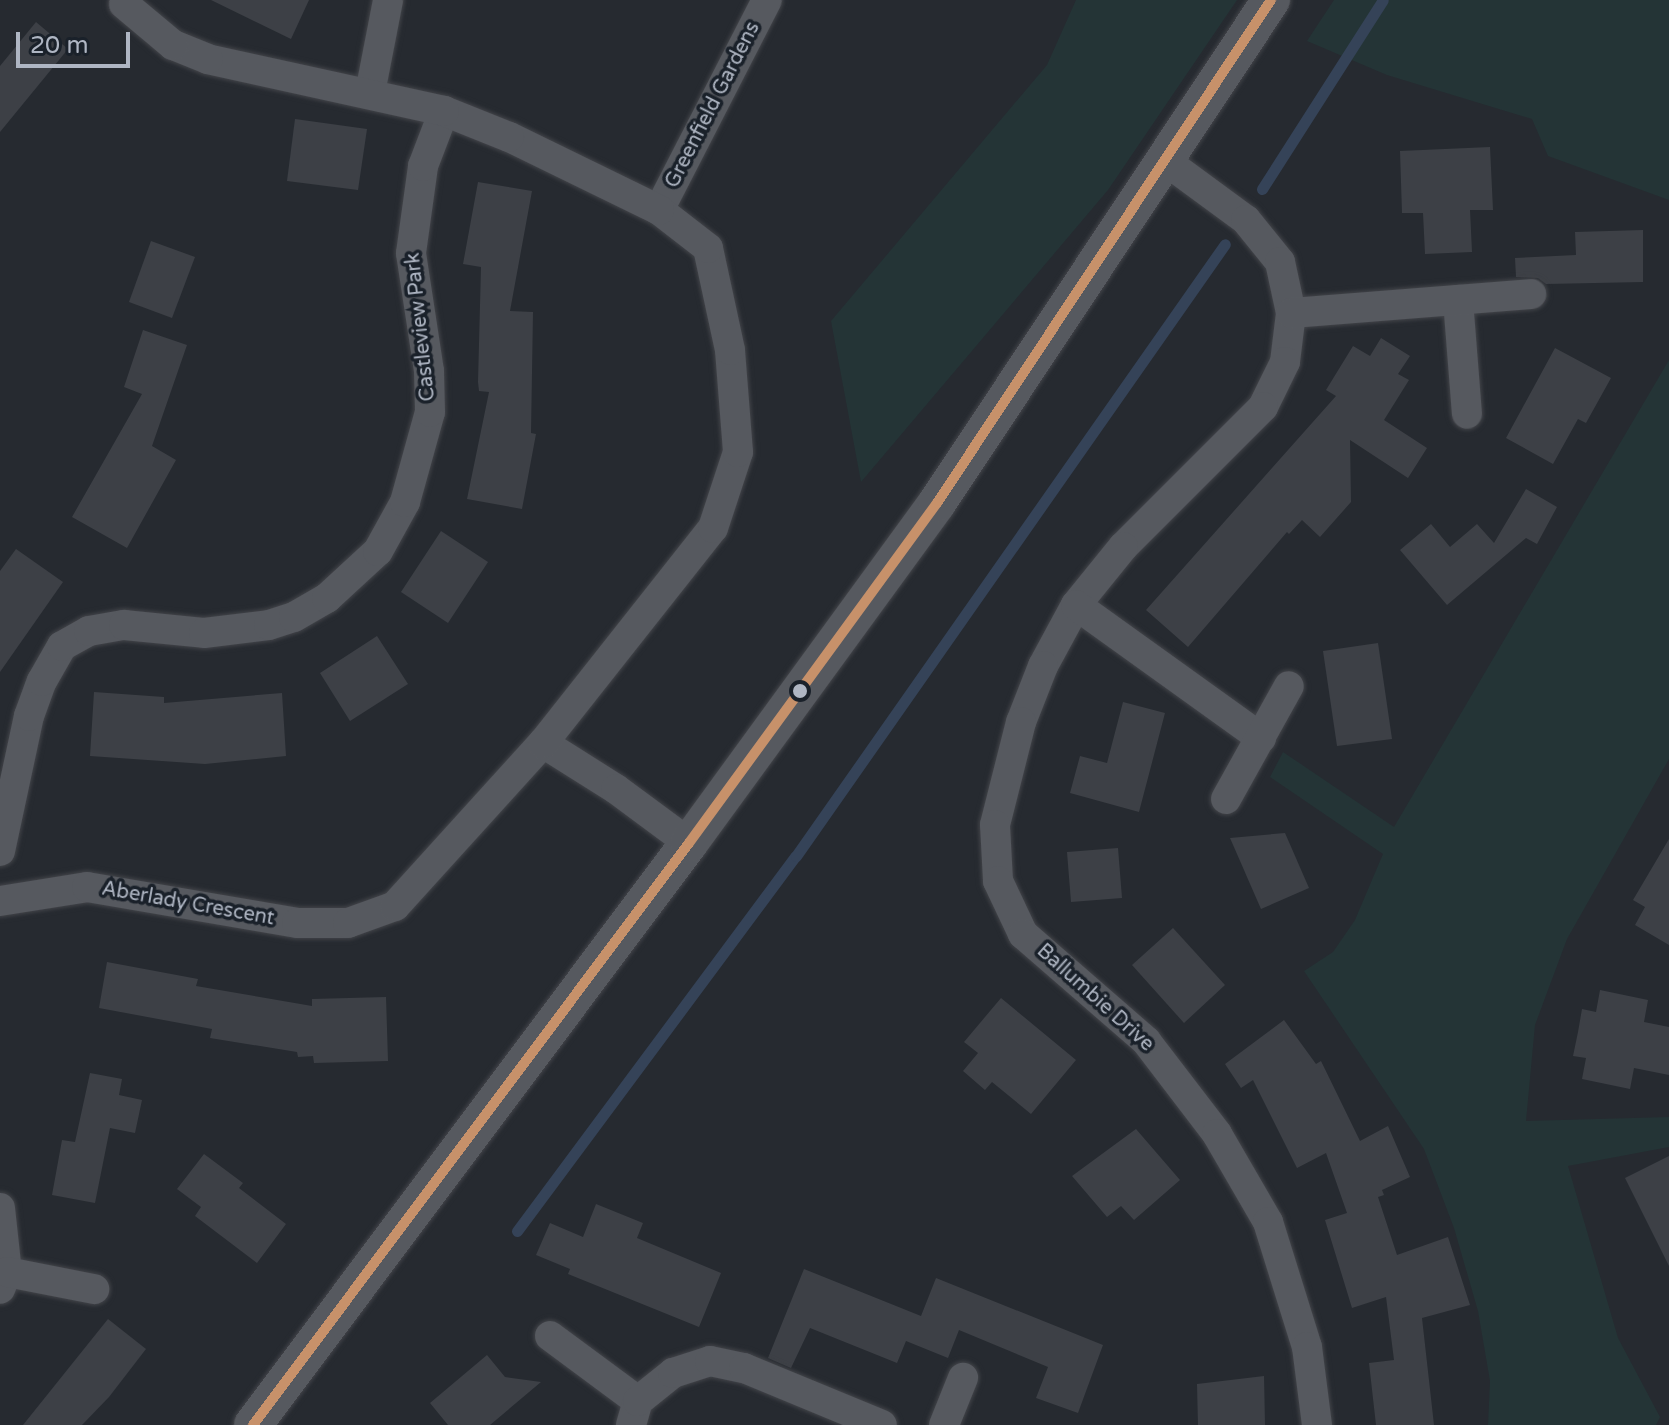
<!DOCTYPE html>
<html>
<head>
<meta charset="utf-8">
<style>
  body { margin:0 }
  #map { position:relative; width:1669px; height:1425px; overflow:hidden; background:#262a30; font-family:"Varela Round",sans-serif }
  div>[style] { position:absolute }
  .green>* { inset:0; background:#243436 }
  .stream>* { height:11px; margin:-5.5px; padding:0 5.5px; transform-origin:5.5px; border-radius:5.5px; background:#354358 }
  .building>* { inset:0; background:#3d4046 }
  .roads { filter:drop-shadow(0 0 2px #424449) drop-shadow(0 0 2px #424449) }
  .minor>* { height:30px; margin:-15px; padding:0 15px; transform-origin:15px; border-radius:15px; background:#56595f }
  .tertiary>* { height:38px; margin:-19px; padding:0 19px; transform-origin:19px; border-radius:19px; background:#56595f }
  .bus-1>* { height:10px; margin:-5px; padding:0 5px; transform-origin:5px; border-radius:5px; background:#c7916a }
  .dots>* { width:22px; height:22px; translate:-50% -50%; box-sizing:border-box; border:4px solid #1a212a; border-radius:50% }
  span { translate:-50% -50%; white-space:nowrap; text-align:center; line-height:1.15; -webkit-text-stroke:7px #1a212a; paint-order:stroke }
  .street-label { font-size:20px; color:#afb6c3 }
  .scale { position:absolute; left:16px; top:32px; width:114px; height:36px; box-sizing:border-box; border:4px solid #afb6c3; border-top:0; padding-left:10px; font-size:24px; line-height:28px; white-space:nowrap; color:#afb6c3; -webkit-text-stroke:6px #1a212a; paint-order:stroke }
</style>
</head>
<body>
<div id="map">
  <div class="green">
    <i style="clip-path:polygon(1076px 0,1237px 0,1108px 190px,861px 482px,831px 321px,1047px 65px)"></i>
    <i style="clip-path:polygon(1334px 0,1669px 0,1669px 200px,1548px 156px,1532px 119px,1387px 75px,1307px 41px)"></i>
    <i style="clip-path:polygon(1669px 360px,1669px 759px,1567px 939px,1535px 1025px,1526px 1121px,1669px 1117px,1669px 1147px,1568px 1166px,1618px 1338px,1660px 1417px,1656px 1425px,1488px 1425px,1490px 1381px,1478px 1311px,1454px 1228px,1424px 1149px,1304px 971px,1333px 952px,1355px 920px,1383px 854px,1270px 777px,1283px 752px,1394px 827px)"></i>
  </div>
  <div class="stream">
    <i style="left:1262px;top:189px;width:224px;rotate:-57.4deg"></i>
    <i style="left:517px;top:1231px;width:467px;rotate:-53.4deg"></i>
    <i style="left:796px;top:856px;width:747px;rotate:-54.97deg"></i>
  </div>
  <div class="building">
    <i style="clip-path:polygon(211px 0,309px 0,291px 39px)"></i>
    <i style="clip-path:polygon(36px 22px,68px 49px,0 132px,0 66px)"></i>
    <i style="clip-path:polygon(295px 119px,367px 129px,358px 190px,287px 181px)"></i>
    <i style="clip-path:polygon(1490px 147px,1493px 210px,1470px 210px,1472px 252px,1425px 254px,1423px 213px,1402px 213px,1400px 151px)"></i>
    <i style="clip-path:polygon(478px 182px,532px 191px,510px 311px,533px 312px,531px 433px,536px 434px,522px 509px,467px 499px,489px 392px,479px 391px,478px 382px,481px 267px,463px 264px)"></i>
    <i style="clip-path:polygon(1643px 230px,1643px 282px,1546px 284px,1538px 278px,1516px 277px,1515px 258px,1576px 255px,1575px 232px)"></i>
    <i style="clip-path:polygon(151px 241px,195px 257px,172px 318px,129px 302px)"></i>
    <i style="clip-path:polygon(143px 330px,187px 345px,152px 446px,176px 460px,127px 548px,72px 517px,142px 394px,124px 387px)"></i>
    <i style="clip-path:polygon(1381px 338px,1410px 356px,1398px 374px,1409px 380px,1384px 420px,1427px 448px,1408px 478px,1350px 440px,1351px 502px,1320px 537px,1302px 520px,1289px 534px,1287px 532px,1188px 647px,1146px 610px,1336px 396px,1326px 390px,1353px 346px,1370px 356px)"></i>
    <i style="clip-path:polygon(1555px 348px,1611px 378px,1586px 423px,1578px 419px,1553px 464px,1506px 438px)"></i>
    <i style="clip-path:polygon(1526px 489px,1557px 507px,1537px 544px,1526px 538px,1447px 605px,1400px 550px,1431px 524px,1450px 547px,1477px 524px,1494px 543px)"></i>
    <i style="clip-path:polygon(441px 531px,488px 562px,448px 623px,401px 592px)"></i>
    <i style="clip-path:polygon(16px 549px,63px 582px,0 672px,0 571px)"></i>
    <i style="clip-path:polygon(377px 636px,408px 684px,350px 721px,320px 673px)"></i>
    <i style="clip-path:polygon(1378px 643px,1392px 739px,1337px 746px,1323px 651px)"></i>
    <i style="clip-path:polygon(94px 692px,164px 697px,164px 703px,282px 693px,286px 756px,205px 764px,90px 756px)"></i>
    <i style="clip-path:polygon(1123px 702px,1165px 713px,1139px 812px,1070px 793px,1080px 756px,1107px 763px)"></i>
    <i style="clip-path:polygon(1285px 833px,1309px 888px,1261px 909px,1230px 838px)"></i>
    <i style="clip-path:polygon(1669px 839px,1669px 945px,1635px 925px,1645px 907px,1633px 900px)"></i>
    <i style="clip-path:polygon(1118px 848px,1122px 898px,1071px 902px,1067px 852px)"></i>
    <i style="clip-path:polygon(1173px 928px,1225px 985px,1184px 1023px,1132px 965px)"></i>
    <i style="clip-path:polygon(107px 962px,198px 979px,196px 986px,312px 1006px,312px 999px,386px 997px,388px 1061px,314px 1063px,313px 1056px,298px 1057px,297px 1052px,210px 1038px,212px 1029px,99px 1008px)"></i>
    <i style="clip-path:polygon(1600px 990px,1648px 1000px,1644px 1022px,1669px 1027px,1669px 1075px,1634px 1068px,1630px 1089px,1582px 1079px,1586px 1058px,1573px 1056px,1578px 1032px,1582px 1009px,1596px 1012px)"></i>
    <i style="clip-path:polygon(1001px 998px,1076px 1060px,1031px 1114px,992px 1082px,985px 1090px,963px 1071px,978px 1053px,964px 1042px)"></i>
    <i style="clip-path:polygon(1284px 1020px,1316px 1064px,1321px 1061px,1360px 1141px,1388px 1126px,1410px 1177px,1382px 1190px,1384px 1195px,1378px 1197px,1397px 1255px,1448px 1237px,1470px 1305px,1422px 1318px,1434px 1425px,1376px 1425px,1369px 1363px,1394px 1360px,1386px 1297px,1352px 1308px,1325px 1220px,1347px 1213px,1326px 1153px,1297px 1168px,1253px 1080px,1241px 1088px,1225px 1064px)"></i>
    <i style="clip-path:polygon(90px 1073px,122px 1079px,119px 1095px,142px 1100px,135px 1133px,110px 1128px,95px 1203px,52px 1195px,62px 1140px,75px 1142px)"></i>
    <i style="clip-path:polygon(1136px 1129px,1180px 1180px,1134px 1220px,1121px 1206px,1107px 1217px,1072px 1176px)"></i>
    <i style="clip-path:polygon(204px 1154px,243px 1183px,239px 1188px,286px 1224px,257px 1263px,195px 1216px,201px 1207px,177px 1189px)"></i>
    <i style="clip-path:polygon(1669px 1156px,1669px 1266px,1625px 1178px)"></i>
    <i style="clip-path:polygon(596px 1204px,643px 1223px,637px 1238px,721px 1273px,699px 1327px,568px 1274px,570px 1269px,536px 1255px,550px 1223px,583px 1237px)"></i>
    <i style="clip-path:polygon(804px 1269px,921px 1316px,936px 1278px,1103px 1345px,1078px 1413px,1036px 1398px,1048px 1367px,959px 1330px,948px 1358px,906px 1341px,897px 1363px,810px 1328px,791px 1368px,768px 1358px)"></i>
    <i style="clip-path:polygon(108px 1319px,146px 1349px,109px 1397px,82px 1425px,23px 1425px)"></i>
    <i style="clip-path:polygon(487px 1355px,505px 1377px,541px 1382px,490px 1425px,448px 1425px,430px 1403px)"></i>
    <i style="clip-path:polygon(1264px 1376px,1265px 1425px,1198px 1425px,1197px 1384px)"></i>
  </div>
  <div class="roads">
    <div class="minor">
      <i style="left:370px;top:93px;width:95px;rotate:-79deg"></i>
      <i style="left:1163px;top:159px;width:103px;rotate:36.3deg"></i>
      <i style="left:1246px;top:220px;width:54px;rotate:51deg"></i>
      <i style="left:1280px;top:262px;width:52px;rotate:77.8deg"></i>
      <i style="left:1291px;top:313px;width:49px;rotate:97deg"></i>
      <i style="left:1285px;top:362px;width:50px;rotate:116.1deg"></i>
      <i style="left:1263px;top:407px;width:198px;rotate:135deg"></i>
      <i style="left:1123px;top:547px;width:75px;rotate:129deg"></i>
      <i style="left:1076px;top:605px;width:69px;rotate:118.4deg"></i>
      <i style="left:1043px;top:666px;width:60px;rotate:111.4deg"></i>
      <i style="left:1021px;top:722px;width:106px;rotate:104.2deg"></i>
      <i style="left:995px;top:825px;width:56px;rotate:86.9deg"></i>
      <i style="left:998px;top:881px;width:59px;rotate:64.7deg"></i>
      <i style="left:1023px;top:934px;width:163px;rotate:41deg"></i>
      <i style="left:1146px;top:1041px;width:117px;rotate:52.6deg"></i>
      <i style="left:1217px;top:1134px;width:102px;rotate:59.9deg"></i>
      <i style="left:1268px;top:1222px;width:131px;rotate:72.7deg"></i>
      <i style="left:1307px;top:1347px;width:79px;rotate:82.7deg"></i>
      <i style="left:659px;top:210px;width:236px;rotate:-62.8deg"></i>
      <i style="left:1458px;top:300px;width:114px;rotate:85.5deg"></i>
      <i style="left:1291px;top:313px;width:241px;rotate:-4.5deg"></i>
      <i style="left:1076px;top:605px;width:228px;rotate:35.7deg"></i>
      <i style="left:543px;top:743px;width:86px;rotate:32.2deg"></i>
      <i style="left:616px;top:789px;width:91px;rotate:36.5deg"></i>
      <i style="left:1226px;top:799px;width:129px;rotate:-60.9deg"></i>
      <i style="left:0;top:851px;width:138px;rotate:-77.9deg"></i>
      <i style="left:29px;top:716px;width:37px;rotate:-70deg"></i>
      <i style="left:42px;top:681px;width:40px;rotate:-60.3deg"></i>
      <i style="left:62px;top:646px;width:31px;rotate:-29deg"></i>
      <i style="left:89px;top:631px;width:36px;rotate:-10deg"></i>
      <i style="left:124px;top:625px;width:80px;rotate:5.7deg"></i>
      <i style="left:204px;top:633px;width:65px;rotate:-7deg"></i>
      <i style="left:269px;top:625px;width:26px;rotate:-18deg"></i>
      <i style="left:294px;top:617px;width:38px;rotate:-30deg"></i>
      <i style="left:327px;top:598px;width:69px;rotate:-42.7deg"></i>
      <i style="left:378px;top:551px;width:56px;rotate:-61.1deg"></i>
      <i style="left:405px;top:502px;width:93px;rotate:-74.5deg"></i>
      <i style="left:430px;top:412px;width:41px;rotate:-91.4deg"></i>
      <i style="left:429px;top:371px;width:119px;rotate:-98.7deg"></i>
      <i style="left:411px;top:253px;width:88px;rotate:-82.1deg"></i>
      <i style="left:423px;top:166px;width:59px;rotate:-69.1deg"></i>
      <i style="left:0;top:901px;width:88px;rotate:-9.1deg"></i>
      <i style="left:87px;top:887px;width:213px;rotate:9.7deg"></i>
      <i style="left:297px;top:923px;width:51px"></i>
      <i style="left:348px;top:923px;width:50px;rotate:-19.9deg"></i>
      <i style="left:395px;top:906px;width:220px;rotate:-47.8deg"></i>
      <i style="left:543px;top:743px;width:274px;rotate:-51.7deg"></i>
      <i style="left:713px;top:528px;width:80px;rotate:-71.8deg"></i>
      <i style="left:738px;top:452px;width:102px;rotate:-94.5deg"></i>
      <i style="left:730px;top:350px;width:104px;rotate:-102.2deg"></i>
      <i style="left:708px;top:248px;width:62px;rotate:-142.2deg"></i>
      <i style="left:659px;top:210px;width:167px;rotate:-154deg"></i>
      <i style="left:509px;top:137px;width:70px;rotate:-158.2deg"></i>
      <i style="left:444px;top:111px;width:242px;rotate:-167.6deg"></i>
      <i style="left:208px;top:59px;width:38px;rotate:-158deg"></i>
      <i style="left:173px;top:45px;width:64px;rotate:-140.1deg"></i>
      <i style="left:0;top:1208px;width:64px;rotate:83.8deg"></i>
      <i style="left:7px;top:1272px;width:18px;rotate:112deg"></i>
      <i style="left:7px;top:1272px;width:89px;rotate:11.1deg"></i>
      <i style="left:550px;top:1336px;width:109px;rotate:36.5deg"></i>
      <i style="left:631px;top:1425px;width:25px;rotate:-74deg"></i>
      <i style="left:638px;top:1401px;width:45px;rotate:-38.7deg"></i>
      <i style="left:673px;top:1373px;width:39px;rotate:-18deg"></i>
      <i style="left:710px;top:1361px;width:35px;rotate:12deg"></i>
      <i style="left:744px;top:1368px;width:149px;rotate:22.4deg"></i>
      <i style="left:944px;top:1425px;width:51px;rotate:-68deg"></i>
    </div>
    <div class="tertiary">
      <i style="left:253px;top:1425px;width:727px;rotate:-53.16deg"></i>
      <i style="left:689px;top:843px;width:421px;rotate:-53.9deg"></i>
      <i style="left:937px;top:503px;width:604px;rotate:-56.42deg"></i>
    </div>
  </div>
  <div class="bus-1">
    <i style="left:253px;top:1425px;width:727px;rotate:-53.16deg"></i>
    <i style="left:689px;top:843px;width:421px;rotate:-53.9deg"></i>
    <i style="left:937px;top:503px;width:604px;rotate:-56.42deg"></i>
  </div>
  <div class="dots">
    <i style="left:800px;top:691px;background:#afb6c3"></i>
  </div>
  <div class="street-label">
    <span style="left:713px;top:105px;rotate:-63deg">Greenfield Gardens</span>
    <span style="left:421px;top:327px;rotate:-96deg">Castleview Park</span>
    <span style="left:188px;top:904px;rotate:10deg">Aberlady Crescent</span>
    <span style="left:1095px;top:998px;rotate:42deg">Ballumbie Drive</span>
  </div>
  <div class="scale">20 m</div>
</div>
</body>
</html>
